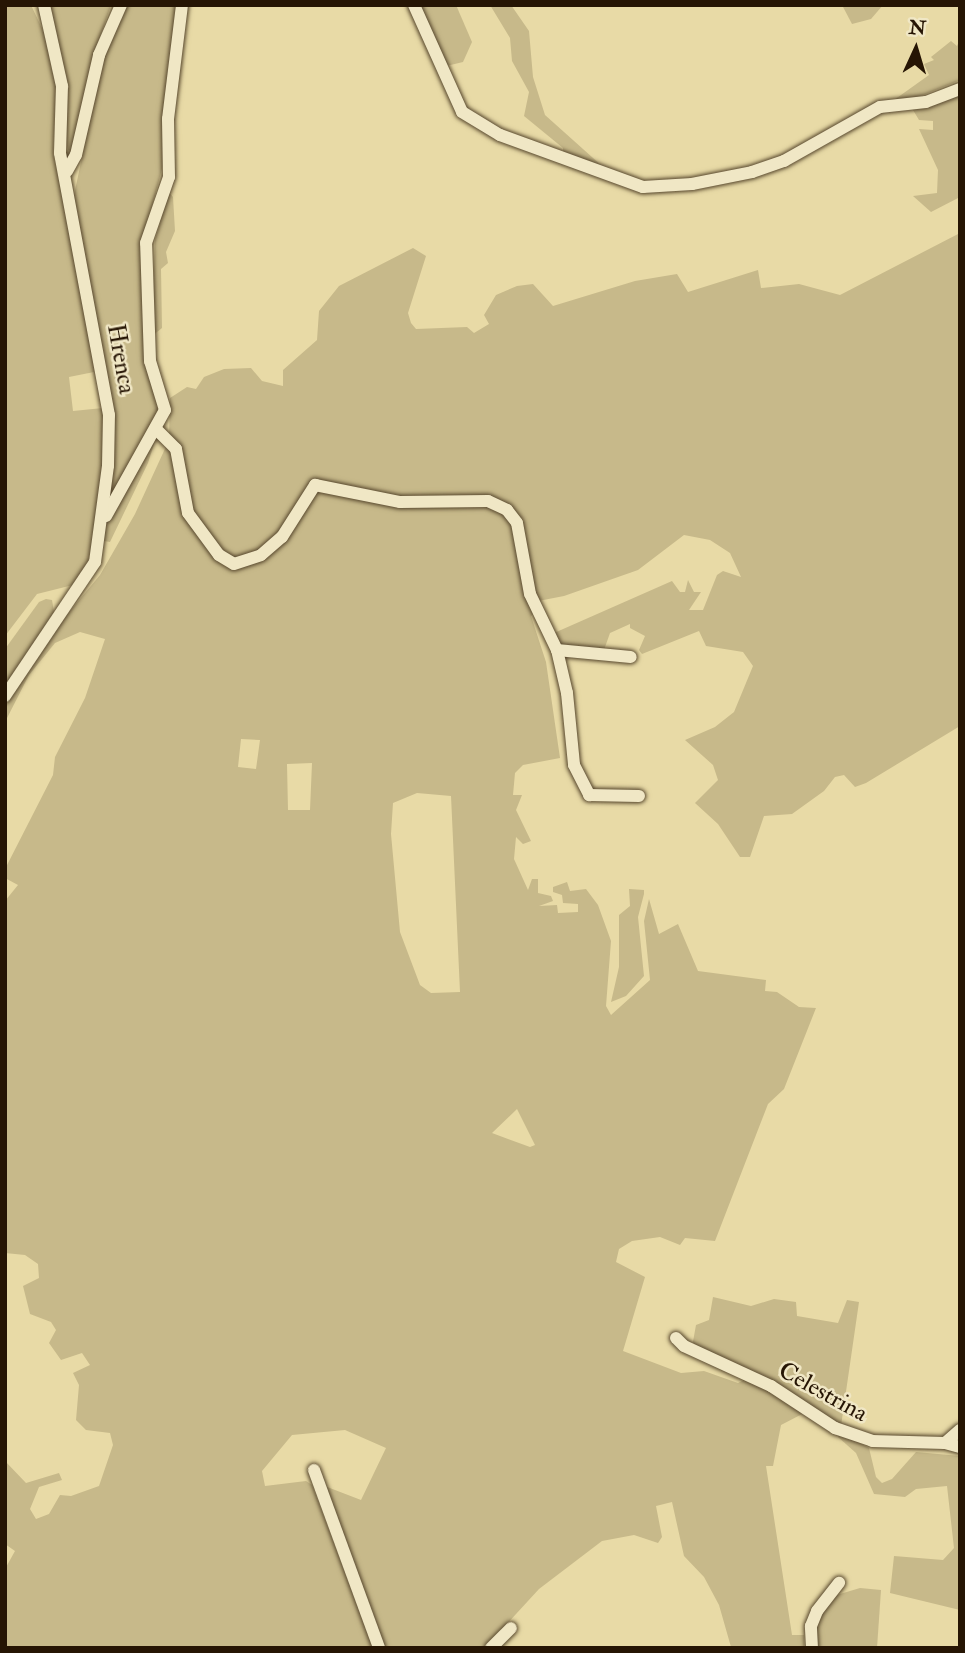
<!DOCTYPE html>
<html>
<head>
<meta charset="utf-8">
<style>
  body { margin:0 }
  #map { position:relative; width:965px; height:1653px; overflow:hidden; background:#e8daa6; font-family:"IM FELL Double Pica",serif }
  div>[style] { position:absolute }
  .green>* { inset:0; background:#c7b98a }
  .roads { filter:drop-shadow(0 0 2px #56462c) drop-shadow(0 0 2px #56462c) }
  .street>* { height:12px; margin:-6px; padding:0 6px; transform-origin:6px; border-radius:6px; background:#f0e7c5 }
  span { translate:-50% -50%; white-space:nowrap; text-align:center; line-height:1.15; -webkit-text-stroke:5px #f0e7c5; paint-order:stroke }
  .street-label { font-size:24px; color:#261504 }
  .frame { position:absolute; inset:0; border:7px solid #261504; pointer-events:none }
  .north { position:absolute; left:881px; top:14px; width:70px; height:70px; -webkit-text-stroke:5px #f0e7c5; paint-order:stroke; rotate:4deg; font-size:19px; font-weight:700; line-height:28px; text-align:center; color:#261504 }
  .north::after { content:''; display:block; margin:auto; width:24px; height:32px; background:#261504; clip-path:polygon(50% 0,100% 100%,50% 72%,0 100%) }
</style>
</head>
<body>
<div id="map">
  <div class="green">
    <i style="clip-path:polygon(5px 5px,31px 5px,47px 39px,56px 83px,53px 153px,99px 371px,69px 377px,73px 411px,103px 408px,104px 440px,102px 502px,86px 569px,73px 585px,37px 594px,5px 636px)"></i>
    <i style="clip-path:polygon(50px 5px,111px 5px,91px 63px,73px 151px,68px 150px,65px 138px)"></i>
    <i style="clip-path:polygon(121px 5px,178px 5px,163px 165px,141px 248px,144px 350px,161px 422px,148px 463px,110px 542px,104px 541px,113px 412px,73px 200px,105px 48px)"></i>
    <i style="clip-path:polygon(415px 5px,456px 5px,472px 42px,463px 62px,442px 67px)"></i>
    <i style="clip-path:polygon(490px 5px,511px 5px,529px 31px,533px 77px,545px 115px,602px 166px,563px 157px,563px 148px,524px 116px,529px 92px,512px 61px,510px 38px)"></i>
    <i style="clip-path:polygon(842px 5px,883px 5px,871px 19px,852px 24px)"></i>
    <i style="clip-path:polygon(960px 39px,960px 80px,918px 97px,894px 100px,929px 75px,924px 64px,934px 60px,931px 57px,951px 41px,957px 46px)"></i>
    <i style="clip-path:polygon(960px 90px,960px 197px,931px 212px,913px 196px,937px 193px,938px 170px,919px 129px,933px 130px,933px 121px,919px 120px,910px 105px)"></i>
    <i style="clip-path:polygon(169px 192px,173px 197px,175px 231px,166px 252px,168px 263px,161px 269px,162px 328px,152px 336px,155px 240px)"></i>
    <i style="clip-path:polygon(evenodd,960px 233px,960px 726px,866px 783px,855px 787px,844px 775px,835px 777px,824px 791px,792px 814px,764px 816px,750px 857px,740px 857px,718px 824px,695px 803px,718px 780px,713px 765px,685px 740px,715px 727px,734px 712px,753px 666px,743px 652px,706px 646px,699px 631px,642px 654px,639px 650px,645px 636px,630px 628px,630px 624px,610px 633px,604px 650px,561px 653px,545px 637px,672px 581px,680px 592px,685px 592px,688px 580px,694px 592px,701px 592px,689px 610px,703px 610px,717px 575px,723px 571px,741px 577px,730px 553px,710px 540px,684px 535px,638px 570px,564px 596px,533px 602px,535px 613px,531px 616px,546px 662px,560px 758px,523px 765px,515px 773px,513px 795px,522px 795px,516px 810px,531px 841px,523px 844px,516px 837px,514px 859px,528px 890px,532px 879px,538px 879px,538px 893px,551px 896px,553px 901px,539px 906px,557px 905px,558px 913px,578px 912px,578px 904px,563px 903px,562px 895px,553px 892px,553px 887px,567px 882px,570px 891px,586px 889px,598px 905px,611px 941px,606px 1006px,611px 1015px,650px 980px,644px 921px,649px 899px,659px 934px,678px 924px,698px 971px,766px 980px,765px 991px,777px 992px,799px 1007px,816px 1008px,784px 1089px,768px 1104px,715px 1241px,685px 1238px,680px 1245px,660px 1237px,632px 1241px,619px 1249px,616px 1262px,645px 1277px,623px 1351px,681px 1373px,704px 1371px,738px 1383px,748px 1378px,808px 1411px,781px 1425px,773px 1466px,766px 1466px,792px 1635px,804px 1635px,804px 1648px,731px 1647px,719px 1605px,704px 1577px,684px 1556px,672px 1502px,656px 1506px,662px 1537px,658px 1543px,634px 1535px,602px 1541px,539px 1589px,485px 1648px,381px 1648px,322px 1485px,361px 1500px,386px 1448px,345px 1430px,292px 1435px,262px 1471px,265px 1486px,306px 1481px,312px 1485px,373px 1648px,5px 1648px,5px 1569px,15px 1551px,5px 1544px,5px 1461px,26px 1483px,59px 1473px,62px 1480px,39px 1487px,30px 1509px,36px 1519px,49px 1514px,60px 1495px,71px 1496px,99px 1486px,113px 1445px,110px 1433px,86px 1430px,76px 1420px,79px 1385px,73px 1373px,90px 1365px,82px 1353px,61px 1360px,49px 1343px,56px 1330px,51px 1322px,30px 1314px,23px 1286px,39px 1278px,38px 1264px,25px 1255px,5px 1253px,5px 901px,18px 885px,5px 878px,5px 869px,53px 775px,55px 757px,85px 698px,105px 639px,80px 632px,55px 643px,29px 675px,5px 722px,5px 707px,51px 634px,100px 575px,135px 514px,169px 440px,170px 398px,187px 387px,196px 389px,204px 377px,224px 369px,251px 368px,262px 381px,283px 386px,283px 370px,317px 340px,319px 311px,339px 286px,413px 248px,426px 256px,408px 313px,411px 323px,416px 329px,467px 327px,474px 333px,489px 324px,484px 315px,496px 295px,517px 286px,533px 284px,553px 306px,635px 281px,677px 274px,688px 292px,758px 270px,761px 288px,799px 284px,840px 295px,960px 233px,241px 739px,260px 740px,256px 769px,238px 767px,241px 739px,960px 233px,312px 763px,310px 810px,288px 810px,287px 764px,312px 763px,960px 233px,417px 793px,451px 796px,460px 992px,431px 993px,420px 985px,400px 932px,391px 834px,393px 803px,417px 793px,960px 233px,517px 1109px,535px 1145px,530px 1147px,492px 1133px,517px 1109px)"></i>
    <i style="clip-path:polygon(46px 599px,52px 600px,54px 612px,5px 687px,5px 649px,39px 602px)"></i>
    <i style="clip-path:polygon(629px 889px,644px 890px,644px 894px,638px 917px,644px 976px,626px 996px,611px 1002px,619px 967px,619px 915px,630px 906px)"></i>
    <i style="clip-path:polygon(713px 1297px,751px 1306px,774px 1299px,796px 1302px,797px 1316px,838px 1323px,847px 1300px,859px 1302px,841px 1426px,692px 1347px,696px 1325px,709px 1320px)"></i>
    <i style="clip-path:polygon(838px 1431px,869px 1448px,876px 1477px,882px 1483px,892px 1479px,916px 1452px,960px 1456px,960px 1610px,890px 1593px,894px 1556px,943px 1560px,954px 1548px,947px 1486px,916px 1489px,905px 1497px,874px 1494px,856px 1453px,838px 1437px)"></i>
    <i style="clip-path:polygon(860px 1588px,881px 1590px,877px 1648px,813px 1648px,817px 1617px,830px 1597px)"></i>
  </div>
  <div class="roads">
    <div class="street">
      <i style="left:414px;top:5px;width:117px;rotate:65.8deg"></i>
      <i style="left:462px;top:112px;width:44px;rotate:31.2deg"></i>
      <i style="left:500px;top:135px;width:152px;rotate:20deg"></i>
      <i style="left:643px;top:187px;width:49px;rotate:-3.5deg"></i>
      <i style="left:692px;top:184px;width:61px;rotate:-11.3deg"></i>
      <i style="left:752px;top:172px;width:34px;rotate:-19deg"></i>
      <i style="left:784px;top:161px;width:110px;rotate:-29.4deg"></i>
      <i style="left:880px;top:107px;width:46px;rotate:-6.2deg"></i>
      <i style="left:926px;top:102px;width:36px;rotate:-21deg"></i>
      <i style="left:67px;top:171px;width:18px;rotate:-61deg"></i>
      <i style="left:76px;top:155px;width:103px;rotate:-77deg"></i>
      <i style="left:99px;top:55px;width:55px;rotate:-66.3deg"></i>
      <i style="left:157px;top:430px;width:27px;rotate:45deg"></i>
      <i style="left:176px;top:449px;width:65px;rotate:79.4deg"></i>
      <i style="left:188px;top:513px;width:52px;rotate:53.6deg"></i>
      <i style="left:219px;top:555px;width:17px;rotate:31deg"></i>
      <i style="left:234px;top:564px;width:28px;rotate:-18deg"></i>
      <i style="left:261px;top:555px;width:28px;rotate:-41deg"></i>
      <i style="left:282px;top:537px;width:62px;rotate:-57.6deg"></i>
      <i style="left:315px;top:485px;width:87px;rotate:11.3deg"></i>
      <i style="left:400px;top:502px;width:88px;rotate:-0.7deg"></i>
      <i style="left:488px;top:501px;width:21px;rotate:25deg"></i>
      <i style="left:507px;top:510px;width:16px;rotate:52deg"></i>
      <i style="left:517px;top:523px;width:72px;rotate:79.6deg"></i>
      <i style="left:530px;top:594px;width:62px;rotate:64.3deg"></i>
      <i style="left:557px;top:650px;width:44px;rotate:76.9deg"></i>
      <i style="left:567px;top:693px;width:72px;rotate:84.4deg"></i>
      <i style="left:574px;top:765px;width:34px;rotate:63deg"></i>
      <i style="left:589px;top:795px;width:50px;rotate:1.1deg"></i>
      <i style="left:106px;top:516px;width:121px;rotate:-60.9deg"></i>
      <i style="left:165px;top:410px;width:51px;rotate:-107deg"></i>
      <i style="left:150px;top:361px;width:118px;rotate:-91.9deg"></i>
      <i style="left:146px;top:243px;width:70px;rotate:-70.8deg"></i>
      <i style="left:169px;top:177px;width:58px;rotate:-91deg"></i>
      <i style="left:168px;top:119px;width:115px;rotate:-83deg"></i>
      <i style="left:557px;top:650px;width:74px;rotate:5.4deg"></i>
      <i style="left:5px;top:696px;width:161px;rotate:-56.1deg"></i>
      <i style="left:95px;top:562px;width:97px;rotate:-82.3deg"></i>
      <i style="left:108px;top:466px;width:51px;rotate:-88.9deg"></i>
      <i style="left:109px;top:415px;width:267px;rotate:-100.6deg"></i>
      <i style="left:60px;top:153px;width:67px;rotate:-88.3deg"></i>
      <i style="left:62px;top:86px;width:83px;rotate:-102.5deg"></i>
      <i style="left:676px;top:1338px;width:11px;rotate:45deg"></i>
      <i style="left:684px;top:1346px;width:96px;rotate:24.7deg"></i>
      <i style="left:771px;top:1386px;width:77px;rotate:33.3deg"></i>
      <i style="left:835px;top:1428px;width:39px;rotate:19deg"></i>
      <i style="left:872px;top:1441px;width:73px;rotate:1.6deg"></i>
      <i style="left:945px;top:1443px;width:16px;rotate:15deg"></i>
      <i style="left:945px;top:1443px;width:20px;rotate:-41deg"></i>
      <i style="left:314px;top:1470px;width:189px;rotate:69.9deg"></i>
      <i style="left:491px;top:1648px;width:28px;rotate:-45deg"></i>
      <i style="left:812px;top:1648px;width:22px;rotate:-93deg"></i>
      <i style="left:811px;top:1626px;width:16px;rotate:-68deg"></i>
      <i style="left:817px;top:1611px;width:36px;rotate:-52deg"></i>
    </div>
  </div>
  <div class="street-label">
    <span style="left:121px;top:359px;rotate:80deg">Hrenca</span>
    <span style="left:823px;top:1392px;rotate:29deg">Celestrina</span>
  </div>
  <div class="frame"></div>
  <div class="north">N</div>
</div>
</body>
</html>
